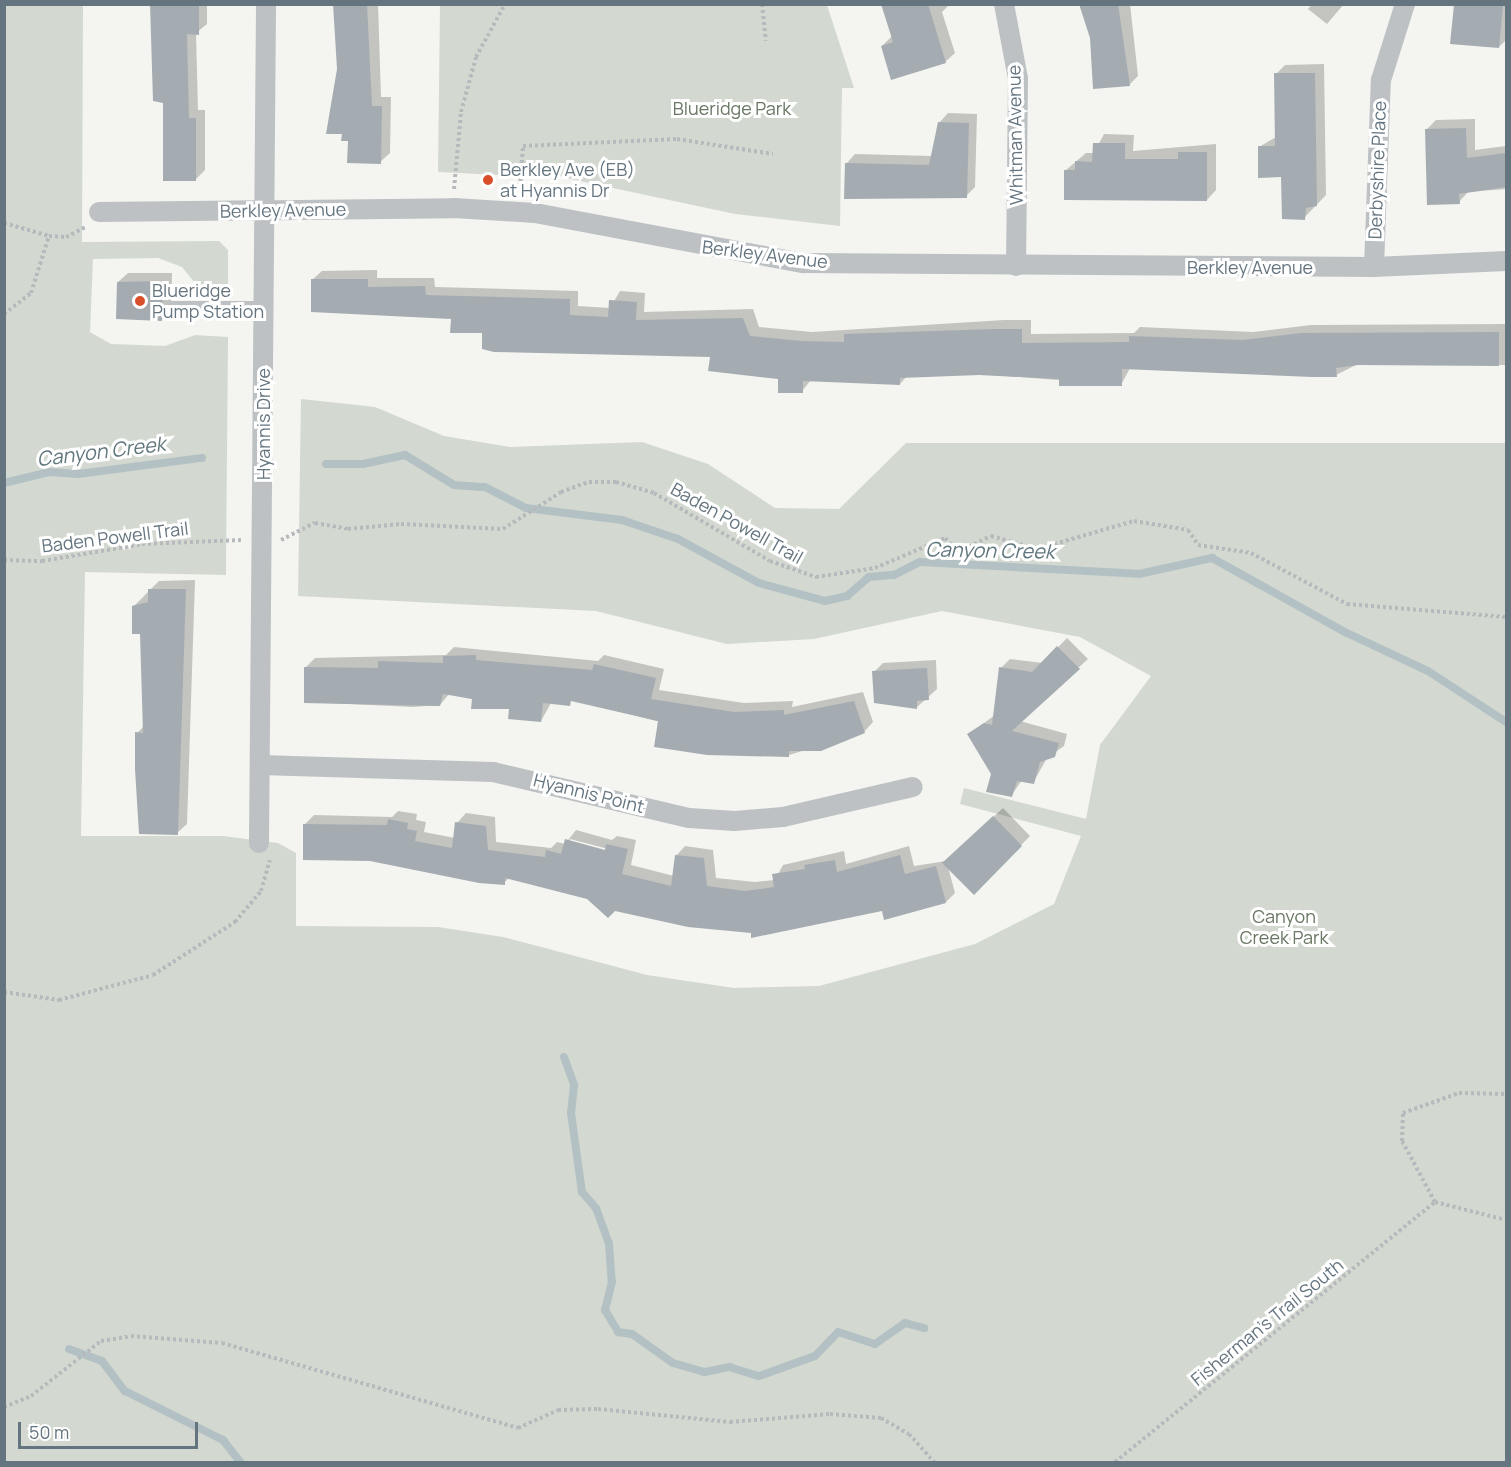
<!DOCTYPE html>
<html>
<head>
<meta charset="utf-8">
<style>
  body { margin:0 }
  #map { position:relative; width:1511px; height:1467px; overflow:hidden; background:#f4f4f0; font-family:Manrope,sans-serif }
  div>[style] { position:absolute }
  .green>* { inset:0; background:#d3d9d0 }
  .shadow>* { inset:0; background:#0003 }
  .stream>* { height:8px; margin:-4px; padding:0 4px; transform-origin:4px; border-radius:4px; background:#b4c1c4 }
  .building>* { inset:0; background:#a4acb1 }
  .path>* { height:4px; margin-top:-2px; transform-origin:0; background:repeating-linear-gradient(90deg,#b7babc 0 3px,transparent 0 6px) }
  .service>* { height:10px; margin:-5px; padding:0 5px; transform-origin:5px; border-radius:5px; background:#bdc1c4 }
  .minor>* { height:20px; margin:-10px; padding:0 10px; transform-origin:10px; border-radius:10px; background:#bdc1c4 }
  .dots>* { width:16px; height:16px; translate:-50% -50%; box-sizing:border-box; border:3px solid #fff; border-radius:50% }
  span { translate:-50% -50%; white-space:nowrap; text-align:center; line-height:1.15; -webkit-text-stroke:6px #fff; paint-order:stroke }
  .park-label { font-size:18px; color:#687763 }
  .street-label { font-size:18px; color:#657580 }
  .poi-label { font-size:18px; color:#657580 }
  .left { translate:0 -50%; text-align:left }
  .water-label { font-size:20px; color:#60777d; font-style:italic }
  .frame { position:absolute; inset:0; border:6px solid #657580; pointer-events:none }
  .scale { position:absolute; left:18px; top:1422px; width:180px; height:27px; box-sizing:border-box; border:3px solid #657580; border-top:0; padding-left:8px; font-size:18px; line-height:21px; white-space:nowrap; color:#657580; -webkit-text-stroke:4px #fff; paint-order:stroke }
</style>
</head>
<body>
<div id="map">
  <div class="green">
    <i style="clip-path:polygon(5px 5px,83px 5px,82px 242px,219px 241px,228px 250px,228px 286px,198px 287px,182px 267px,158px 258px,93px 259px,90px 332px,111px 344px,165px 346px,195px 335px,228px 337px,226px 564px,226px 575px,85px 572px,81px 836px,223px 836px,278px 843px,296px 853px,296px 926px,438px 927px,503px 937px,647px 975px,734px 988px,819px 986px,975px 944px,1054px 904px,1081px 836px,960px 804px,964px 788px,1086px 819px,1100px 745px,1151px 676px,1080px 637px,942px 611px,814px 639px,727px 644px,596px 611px,298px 596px,301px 399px,375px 407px,444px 436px,510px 447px,642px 442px,708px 464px,775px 508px,839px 509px,906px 443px,1506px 443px,1506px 1462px,5px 1462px)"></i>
    <i style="clip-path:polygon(440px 5px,827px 5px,854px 88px,842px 88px,840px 226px,735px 214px,566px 178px,438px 172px)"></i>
  </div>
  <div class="shadow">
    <i style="clip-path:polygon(153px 4px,207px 4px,207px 24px,196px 33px,198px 110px,205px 110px,205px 170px,196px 179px,165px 102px)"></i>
    <i style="clip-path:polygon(337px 4px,378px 4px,381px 97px,391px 97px,390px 153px,380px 162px,349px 140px)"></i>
    <i style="clip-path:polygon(882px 4px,950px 4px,942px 12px,955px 53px,945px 62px,882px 46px,892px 36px)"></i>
    <i style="clip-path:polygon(1080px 4px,1130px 4px,1138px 76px,1129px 85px,1091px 38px)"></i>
    <i style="clip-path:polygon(1312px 4px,1344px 4px,1327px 24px,1308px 9px)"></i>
    <i style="clip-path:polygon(1506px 4px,1506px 40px,1499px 47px,1455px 5px)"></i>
    <i style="clip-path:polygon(1324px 64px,1326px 195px,1304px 218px,1283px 176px,1259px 147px,1276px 137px,1276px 74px,1285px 65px)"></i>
    <i style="clip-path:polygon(948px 113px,977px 114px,975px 187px,966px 196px,846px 164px,855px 154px,932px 156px,939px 123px)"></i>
    <i style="clip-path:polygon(1475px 119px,1475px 150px,1506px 146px,1506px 189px,1468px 192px,1459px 202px,1427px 129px,1436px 120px)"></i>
    <i style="clip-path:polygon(1104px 134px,1134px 135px,1133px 151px,1216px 144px,1216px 190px,1207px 200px,1066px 170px,1086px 153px,1094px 153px)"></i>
    <i style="clip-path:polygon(377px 270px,377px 278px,434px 278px,435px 287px,578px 291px,578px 306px,610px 308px,620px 291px,645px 293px,644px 312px,753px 309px,759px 327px,812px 332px,1004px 320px,1031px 320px,1031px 334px,1134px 333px,1140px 327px,1253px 332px,1311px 325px,1506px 324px,1506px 365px,1358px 364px,1336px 375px,1130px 368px,1121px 385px,979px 374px,907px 376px,900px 384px,811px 380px,802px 391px,780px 378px,712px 356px,484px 332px,453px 317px,312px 280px,322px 271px)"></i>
    <i style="clip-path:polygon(128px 273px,172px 273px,171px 310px,162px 319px,118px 282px)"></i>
    <i style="clip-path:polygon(195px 580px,187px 824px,177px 833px,137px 733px,144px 726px,142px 633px,134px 606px,159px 581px)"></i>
    <i style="clip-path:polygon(1067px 638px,1088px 659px,1020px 721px,1067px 734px,1064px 746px,1047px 758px,1033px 783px,1022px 780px,1011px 796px,969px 734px,995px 715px,1001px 668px,1010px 659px,1043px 663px)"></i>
    <i style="clip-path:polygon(454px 647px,598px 661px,604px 655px,664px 669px,659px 690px,744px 703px,793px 701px,792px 707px,863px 692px,873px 722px,864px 732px,789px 755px,574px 700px,551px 703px,541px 721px,511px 707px,449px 694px,440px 705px,413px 707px,305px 702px,306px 667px,315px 658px,446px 655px)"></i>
    <i style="clip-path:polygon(936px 660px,937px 689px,917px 707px,874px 672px,883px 663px)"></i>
    <i style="clip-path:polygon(evenodd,1003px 808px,1030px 836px,974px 893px,948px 867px,955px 893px,946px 902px,883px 909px,588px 898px,510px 877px,504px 883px,305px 824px,314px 815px,392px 817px,398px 811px,417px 814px,416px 820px,426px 822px,424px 832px,455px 838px,457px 823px,466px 813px,495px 817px,496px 842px,551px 848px,557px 842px,565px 844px,576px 830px,612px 840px,617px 836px,636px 840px,631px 865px,674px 876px,676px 856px,685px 846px,713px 850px,716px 878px,755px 882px,775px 880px,783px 865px,844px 851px,846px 864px,909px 846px,914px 866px,946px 861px,1003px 808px,570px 839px,612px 850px,612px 853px,570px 842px,570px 839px)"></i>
  </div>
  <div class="stream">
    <i style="left:326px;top:464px;width:37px"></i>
    <i style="left:363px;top:464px;width:43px;rotate:-12.1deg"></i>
    <i style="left:405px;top:455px;width:57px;rotate:31.5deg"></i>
    <i style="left:454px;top:485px;width:31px;rotate:4deg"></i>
    <i style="left:485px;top:487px;width:46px;rotate:27.1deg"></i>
    <i style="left:526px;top:508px;width:97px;rotate:7.1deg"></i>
    <i style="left:622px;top:520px;width:59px;rotate:18.7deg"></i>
    <i style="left:678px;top:539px;width:92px;rotate:28.5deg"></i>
    <i style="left:759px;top:583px;width:68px;rotate:15.3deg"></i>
    <i style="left:825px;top:601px;width:23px;rotate:-13deg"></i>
    <i style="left:847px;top:596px;width:29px;rotate:-41deg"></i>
    <i style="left:869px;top:577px;width:25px;rotate:-5deg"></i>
    <i style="left:894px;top:575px;width:29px;rotate:-27deg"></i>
    <i style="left:920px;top:562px;width:219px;rotate:3.1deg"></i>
    <i style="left:1139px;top:574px;width:75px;rotate:-12.4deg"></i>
    <i style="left:1212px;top:558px;width:154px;rotate:29.1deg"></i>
    <i style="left:1347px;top:633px;width:89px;rotate:25.1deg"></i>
    <i style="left:1428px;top:671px;width:93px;rotate:33.2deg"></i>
    <i style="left:4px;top:483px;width:46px;rotate:-13.7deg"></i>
    <i style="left:49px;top:472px;width:29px;rotate:4deg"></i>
    <i style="left:78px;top:474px;width:125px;rotate:-7.4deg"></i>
    <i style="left:564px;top:1057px;width:30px;rotate:70deg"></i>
    <i style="left:574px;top:1085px;width:28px;rotate:96deg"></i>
    <i style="left:571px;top:1113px;width:80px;rotate:82.1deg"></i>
    <i style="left:582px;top:1192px;width:21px;rotate:49deg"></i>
    <i style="left:596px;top:1208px;width:37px;rotate:70deg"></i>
    <i style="left:609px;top:1243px;width:39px;rotate:86deg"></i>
    <i style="left:612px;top:1282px;width:29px;rotate:104deg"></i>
    <i style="left:605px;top:1310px;width:26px;rotate:59deg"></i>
    <i style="left:618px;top:1332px;width:14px;rotate:8deg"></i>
    <i style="left:632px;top:1334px;width:50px;rotate:35.3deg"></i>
    <i style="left:673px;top:1363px;width:33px;rotate:16deg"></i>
    <i style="left:705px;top:1372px;width:25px;rotate:-12deg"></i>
    <i style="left:729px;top:1367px;width:31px;rotate:17deg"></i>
    <i style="left:759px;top:1376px;width:59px;rotate:-19.7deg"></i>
    <i style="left:815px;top:1356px;width:33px;rotate:-46deg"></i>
    <i style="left:838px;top:1332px;width:39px;rotate:18deg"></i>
    <i style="left:875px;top:1344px;width:37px;rotate:-35deg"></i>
    <i style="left:905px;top:1323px;width:20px;rotate:15deg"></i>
    <i style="left:69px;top:1349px;width:35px;rotate:20deg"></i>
    <i style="left:102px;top:1361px;width:38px;rotate:53deg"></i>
    <i style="left:125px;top:1391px;width:110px;rotate:26.6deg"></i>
    <i style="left:223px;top:1440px;width:28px;rotate:52deg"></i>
  </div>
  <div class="building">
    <i style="clip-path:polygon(150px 4px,199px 4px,199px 35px,187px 34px,189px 118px,196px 118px,196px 181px,163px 181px,163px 103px,153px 101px)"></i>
    <i style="clip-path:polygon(333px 4px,367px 4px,372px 106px,382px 106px,381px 164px,347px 163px,348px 141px,341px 141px,342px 134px,326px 134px,337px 69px)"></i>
    <i style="clip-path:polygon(881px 4px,928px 4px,946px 63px,891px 80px,881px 46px,893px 42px)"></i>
    <i style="clip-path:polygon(1079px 4px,1118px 4px,1130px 86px,1093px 89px,1090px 38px)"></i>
    <i style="clip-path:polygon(1480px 4px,1503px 6px,1499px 48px,1450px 44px,1454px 5px)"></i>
    <i style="clip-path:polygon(1274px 73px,1315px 73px,1317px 206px,1306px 208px,1305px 220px,1282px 219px,1281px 177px,1258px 178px,1258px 146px,1275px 146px)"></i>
    <i style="clip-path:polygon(938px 122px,969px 123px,967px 198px,844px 199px,845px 163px,929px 165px)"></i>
    <i style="clip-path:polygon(1466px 128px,1467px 158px,1506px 153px,1506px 187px,1459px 194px,1460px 204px,1427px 205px,1425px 129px)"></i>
    <i style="clip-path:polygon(1093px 143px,1125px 143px,1125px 159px,1178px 159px,1178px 152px,1207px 152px,1207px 201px,1064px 200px,1064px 170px,1075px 170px,1075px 161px,1092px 162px)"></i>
    <i style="clip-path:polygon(311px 279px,368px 279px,368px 287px,425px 286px,426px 295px,570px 299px,570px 315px,608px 317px,609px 300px,637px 302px,636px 320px,743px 318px,750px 336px,802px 341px,844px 342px,844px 334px,994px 329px,1022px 329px,1022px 343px,1129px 342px,1129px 336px,1243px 340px,1301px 333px,1499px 332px,1499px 366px,1358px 365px,1336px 368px,1337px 377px,1312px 377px,1122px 369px,1122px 386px,1059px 386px,1059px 379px,979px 375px,900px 378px,900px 385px,803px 381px,803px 393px,778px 393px,778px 379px,708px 371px,710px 357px,494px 352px,482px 349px,482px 333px,450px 333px,451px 319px,311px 312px)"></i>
    <i style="clip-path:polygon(163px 281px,162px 321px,116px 319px,117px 282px)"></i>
    <i style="clip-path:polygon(148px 589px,186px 589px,178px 835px,139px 834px,135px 769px,135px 732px,143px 733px,140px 634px,132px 634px,132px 606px,148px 602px)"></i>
    <i style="clip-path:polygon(1057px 646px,1080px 669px,1012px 731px,1059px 743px,1055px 757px,1040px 762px,1034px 784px,1017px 781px,1012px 797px,986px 792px,991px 774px,967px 734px,984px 723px,992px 725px,999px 667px,1032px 672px)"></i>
    <i style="clip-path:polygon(476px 655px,476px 660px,592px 670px,594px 664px,656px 678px,651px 699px,734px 712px,784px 710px,784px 715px,854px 701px,865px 733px,821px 751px,789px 751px,789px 757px,707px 755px,654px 747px,658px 721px,571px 701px,570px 706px,543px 703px,541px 722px,508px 719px,509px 709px,471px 709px,472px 699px,443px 694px,440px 706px,304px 703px,304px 667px,378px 668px,378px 661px,443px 663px,443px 656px)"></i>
    <i style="clip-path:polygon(927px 668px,929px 700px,917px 701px,917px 709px,874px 703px,872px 671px)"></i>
    <i style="clip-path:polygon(993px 816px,1022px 846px,974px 895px,942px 863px)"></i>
    <i style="clip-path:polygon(388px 819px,408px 823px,407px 829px,417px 831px,415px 841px,452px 848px,455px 822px,486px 826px,488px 850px,545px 857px,546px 850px,561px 854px,565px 839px,605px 850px,606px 844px,628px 849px,622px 874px,671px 886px,675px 855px,704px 858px,707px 886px,745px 891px,774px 887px,772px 874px,805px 869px,804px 865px,835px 860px,837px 872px,900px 855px,905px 874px,936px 866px,946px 903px,884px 920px,882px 911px,751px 938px,751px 933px,688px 927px,615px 911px,608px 918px,587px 899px,505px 878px,505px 885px,479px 883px,370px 861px,303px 860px,303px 824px,387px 825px)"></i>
  </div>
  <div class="path">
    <i style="left:762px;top:4px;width:37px;rotate:84deg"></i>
    <i style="left:520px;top:187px;width:41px;rotate:-85.8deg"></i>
    <i style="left:523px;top:146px;width:154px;rotate:-2.6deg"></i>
    <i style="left:677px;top:139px;width:97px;rotate:8.9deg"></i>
    <i style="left:454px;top:189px;width:77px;rotate:-84.8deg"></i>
    <i style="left:461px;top:112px;width:57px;rotate:-74.7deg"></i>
    <i style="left:476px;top:57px;width:60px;rotate:-61.3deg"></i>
    <i style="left:4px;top:223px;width:47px;rotate:16.1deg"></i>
    <i style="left:49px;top:236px;width:17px;rotate:3deg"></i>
    <i style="left:66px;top:237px;width:22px;rotate:-27deg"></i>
    <i style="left:4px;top:314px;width:34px;rotate:-38deg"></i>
    <i style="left:31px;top:293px;width:60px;rotate:-72.5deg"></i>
    <i style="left:281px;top:540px;width:38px;rotate:-27deg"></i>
    <i style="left:315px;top:523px;width:34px;rotate:10deg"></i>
    <i style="left:348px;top:529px;width:53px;rotate:-5.4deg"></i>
    <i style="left:401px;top:524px;width:102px;rotate:2.8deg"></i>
    <i style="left:503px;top:529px;width:69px;rotate:-32.5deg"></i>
    <i style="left:561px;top:492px;width:30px;rotate:-20deg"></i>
    <i style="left:589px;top:482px;width:27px"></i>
    <i style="left:616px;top:482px;width:40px;rotate:16deg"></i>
    <i style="left:654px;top:493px;width:134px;rotate:30.4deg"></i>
    <i style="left:770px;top:561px;width:49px;rotate:19.2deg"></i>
    <i style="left:816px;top:577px;width:60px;rotate:-8.7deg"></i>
    <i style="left:875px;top:568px;width:76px;rotate:-23.2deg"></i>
    <i style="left:945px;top:538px;width:19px;rotate:47deg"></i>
    <i style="left:958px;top:552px;width:37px;rotate:-26deg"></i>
    <i style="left:991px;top:536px;width:48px;rotate:15.8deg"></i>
    <i style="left:1037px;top:549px;width:101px;rotate:-16.1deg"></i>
    <i style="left:1134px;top:521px;width:55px;rotate:9.5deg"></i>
    <i style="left:1188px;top:530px;width:18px;rotate:56deg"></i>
    <i style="left:1198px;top:545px;width:54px;rotate:8.6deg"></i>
    <i style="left:1251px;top:553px;width:109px;rotate:28deg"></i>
    <i style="left:1347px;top:604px;width:160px;rotate:4.7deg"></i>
    <i style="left:4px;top:560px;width:38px;rotate:2deg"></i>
    <i style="left:42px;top:561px;width:101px;rotate:-9.6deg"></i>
    <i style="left:142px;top:544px;width:99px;rotate:-2.3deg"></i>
    <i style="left:4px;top:992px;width:56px;rotate:8.3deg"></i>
    <i style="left:59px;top:1000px;width:97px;rotate:-14.9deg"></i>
    <i style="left:153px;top:975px;width:98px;rotate:-32.9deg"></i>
    <i style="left:235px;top:922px;width:40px;rotate:-50deg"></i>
    <i style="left:261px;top:891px;width:32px;rotate:-74deg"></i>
    <i style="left:1435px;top:1202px;width:69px;rotate:-118.4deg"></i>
    <i style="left:1402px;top:1141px;width:28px;rotate:-88deg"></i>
    <i style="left:1403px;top:1113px;width:59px;rotate:-19.7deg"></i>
    <i style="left:1459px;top:1093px;width:47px;rotate:1.2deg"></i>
    <i style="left:1435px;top:1202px;width:73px;rotate:14.2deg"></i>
    <i style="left:4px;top:1407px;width:29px;rotate:-22deg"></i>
    <i style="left:31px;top:1396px;width:89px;rotate:-38.2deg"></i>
    <i style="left:101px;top:1341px;width:30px;rotate:-9deg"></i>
    <i style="left:131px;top:1336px;width:91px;rotate:4.4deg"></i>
    <i style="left:222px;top:1343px;width:308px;rotate:16deg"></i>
    <i style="left:518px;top:1428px;width:44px;rotate:-24.2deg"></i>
    <i style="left:558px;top:1410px;width:40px;rotate:-1.4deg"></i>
    <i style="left:598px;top:1409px;width:133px;rotate:5.6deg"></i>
    <i style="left:730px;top:1422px;width:100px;rotate:-4.6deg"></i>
    <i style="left:830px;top:1414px;width:51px;rotate:4.5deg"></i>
    <i style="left:881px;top:1418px;width:32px;rotate:30deg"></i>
    <i style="left:909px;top:1434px;width:38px;rotate:48deg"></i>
    <i style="left:1115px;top:1462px;width:412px;rotate:-39.1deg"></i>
  </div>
  <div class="service">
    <i style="left:172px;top:306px;width:92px"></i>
  </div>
  <div class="minor">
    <i style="left:1004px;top:4px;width:76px;rotate:79.4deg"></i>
    <i style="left:1018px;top:79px;width:187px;rotate:90.6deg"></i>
    <i style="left:99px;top:212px;width:355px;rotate:-0.6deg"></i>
    <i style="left:454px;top:208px;width:81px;rotate:3.5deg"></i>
    <i style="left:535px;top:213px;width:273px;rotate:10.6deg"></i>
    <i style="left:803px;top:263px;width:571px;rotate:0.4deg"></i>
    <i style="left:1374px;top:267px;width:132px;rotate:-2.6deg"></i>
    <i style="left:1374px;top:267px;width:187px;rotate:-87.9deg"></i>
    <i style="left:1381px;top:80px;width:80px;rotate:-72.5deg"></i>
    <i style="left:260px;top:765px;width:233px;rotate:1.7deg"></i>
    <i style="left:493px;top:772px;width:201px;rotate:13.2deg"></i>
    <i style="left:689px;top:818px;width:46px;rotate:3.7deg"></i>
    <i style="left:735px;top:821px;width:48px;rotate:-4.8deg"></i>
    <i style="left:783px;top:817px;width:133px;rotate:-13deg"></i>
    <i style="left:259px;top:843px;width:839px;rotate:-89.52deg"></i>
  </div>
  <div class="dots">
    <i style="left:488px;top:180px;background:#d94e2b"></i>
    <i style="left:140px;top:301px;background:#d94e2b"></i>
  </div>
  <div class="park-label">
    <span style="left:732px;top:108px">Blueridge Park</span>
    <span style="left:1284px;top:927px">Canyon<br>Creek Park</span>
  </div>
  <div class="street-label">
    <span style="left:1015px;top:135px;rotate:-91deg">Whitman Avenue</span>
    <span style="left:1377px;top:170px;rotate:-88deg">Derbyshire Place</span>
    <span style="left:283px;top:210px;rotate:-1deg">Berkley Avenue</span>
    <span style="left:765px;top:254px;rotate:7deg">Berkley Avenue</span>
    <span style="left:1250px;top:267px">Berkley Avenue</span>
    <span style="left:263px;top:424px;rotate:-90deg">Hyannis Drive</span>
    <span style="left:737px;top:523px;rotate:29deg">Baden Powell Trail</span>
    <span style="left:115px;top:537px;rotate:-7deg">Baden Powell Trail</span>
    <span style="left:589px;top:793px;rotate:14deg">Hyannis Point</span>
    <span style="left:1267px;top:1322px;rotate:-39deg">Fisherman's Trail South</span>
  </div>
  <div class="poi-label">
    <span class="left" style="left:500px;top:180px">Berkley Ave (EB)<br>at Hyannis Dr</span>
    <span class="left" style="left:152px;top:301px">Blueridge<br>Pump Station</span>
  </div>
  <div class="water-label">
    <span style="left:101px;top:451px;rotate:-7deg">Canyon Creek</span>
    <span style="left:990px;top:550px;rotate:1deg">Canyon Creek</span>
  </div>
  <div class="frame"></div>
  <div class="scale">50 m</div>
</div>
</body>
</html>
